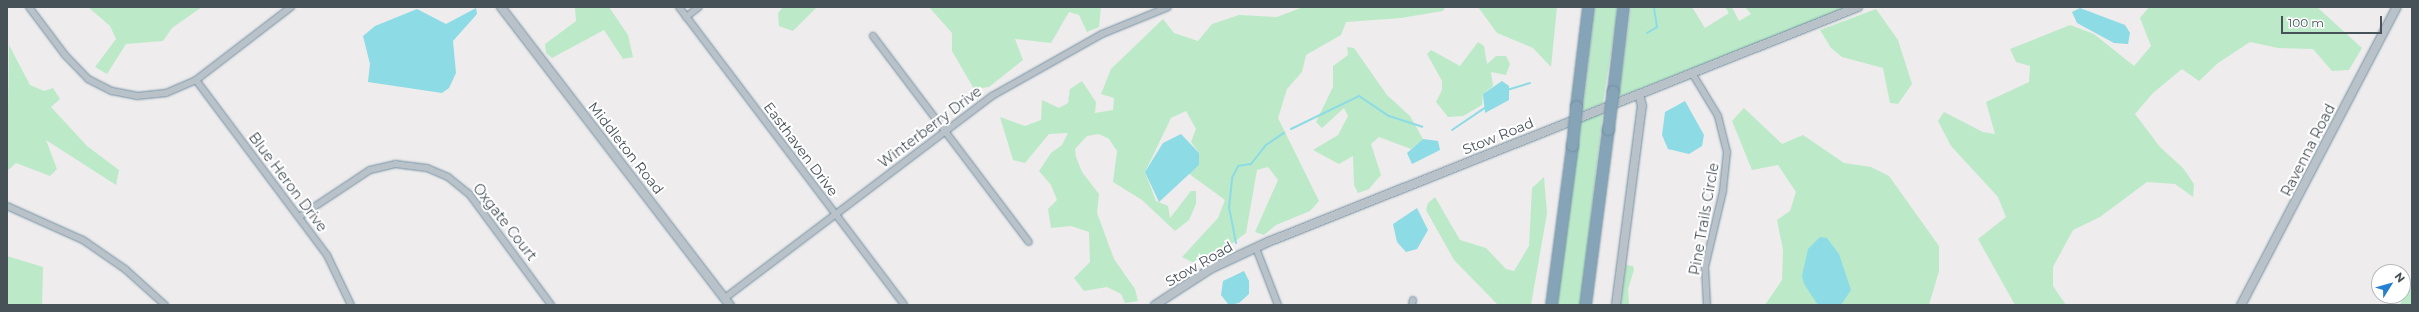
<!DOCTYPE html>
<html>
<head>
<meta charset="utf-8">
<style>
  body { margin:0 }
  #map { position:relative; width:2419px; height:312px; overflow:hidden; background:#eeecec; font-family:Montserrat,sans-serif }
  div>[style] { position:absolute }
  .green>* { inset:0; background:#bceac9 }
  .water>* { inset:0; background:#8cdbe5 }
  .stream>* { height:2px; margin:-1px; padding:0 1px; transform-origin:1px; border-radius:1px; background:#8cdbe5 }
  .roads { filter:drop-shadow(0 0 1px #728fa3) drop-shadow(0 0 1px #728fa3) }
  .minor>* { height:6px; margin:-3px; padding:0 3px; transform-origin:3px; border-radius:3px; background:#b8c2c8 }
  .tertiary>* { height:8px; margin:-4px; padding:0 4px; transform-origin:4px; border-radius:4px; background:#b8c2c8 }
  .motorway>* { height:11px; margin:-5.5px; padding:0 5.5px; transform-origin:5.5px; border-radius:5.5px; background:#86a4b8 }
  .bridges { filter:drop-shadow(0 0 1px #728fa3) drop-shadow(0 0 1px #728fa3) }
  .motorway-bridge>* { height:11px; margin:-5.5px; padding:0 5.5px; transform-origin:5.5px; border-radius:5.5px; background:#86a4b8 }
  span { translate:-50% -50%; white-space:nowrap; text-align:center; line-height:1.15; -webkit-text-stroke:4px #fff; paint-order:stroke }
  .street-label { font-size:14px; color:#465158 }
  .frame { position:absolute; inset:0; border:8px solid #465158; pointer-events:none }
  .north { position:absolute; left:2371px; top:264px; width:40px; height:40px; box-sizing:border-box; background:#fff; border:1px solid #b5b9bc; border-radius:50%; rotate:53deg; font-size:11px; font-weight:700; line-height:16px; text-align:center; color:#465158 }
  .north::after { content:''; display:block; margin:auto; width:14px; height:18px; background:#2581cf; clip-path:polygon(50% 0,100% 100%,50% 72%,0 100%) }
  .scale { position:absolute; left:2281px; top:16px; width:101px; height:18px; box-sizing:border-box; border:2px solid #465158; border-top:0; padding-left:5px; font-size:12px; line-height:14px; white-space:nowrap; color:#465158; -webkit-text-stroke:3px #fff; paint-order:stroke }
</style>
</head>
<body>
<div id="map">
  <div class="green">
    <i style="clip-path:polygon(88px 7px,202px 7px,172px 28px,163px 41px,126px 44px,107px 74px,95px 67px,116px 39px,110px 26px)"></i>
    <i style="clip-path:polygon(575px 7px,609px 7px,628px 35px,633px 57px,623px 59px,604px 30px,552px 58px,546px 53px,545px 44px,576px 21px)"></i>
    <i style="clip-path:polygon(783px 7px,817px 7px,793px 31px,779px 26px,778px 13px)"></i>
    <i style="clip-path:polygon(929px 7px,1101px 7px,1099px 27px,1087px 32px,1079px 15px,1069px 12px,1051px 43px,1015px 39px,1023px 60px,989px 87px,974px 89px,952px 51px,952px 33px)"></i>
    <i style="clip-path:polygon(1303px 7px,1445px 7px,1443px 11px,1401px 18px,1346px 22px,1341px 35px,1306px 55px,1302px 72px,1287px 89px,1278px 118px,1319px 201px,1310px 211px,1276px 225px,1264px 235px,1255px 232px,1278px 180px,1268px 167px,1257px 170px,1246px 233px,1222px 251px,1194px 263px,1182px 257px,1218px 218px,1225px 200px,1188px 173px,1199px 165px,1199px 153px,1191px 142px,1196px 129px,1186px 111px,1171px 118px,1145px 172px,1156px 201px,1168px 206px,1170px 218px,1191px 191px,1196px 191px,1196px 204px,1189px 220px,1175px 231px,1142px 200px,1113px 182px,1117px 151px,1109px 139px,1099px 134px,1087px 136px,1075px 149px,1076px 157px,1082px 172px,1099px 194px,1097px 213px,1114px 259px,1135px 289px,1138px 301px,1125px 303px,1121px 294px,1107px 287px,1084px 291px,1074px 278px,1090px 262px,1089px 232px,1071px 226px,1051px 228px,1048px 209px,1057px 200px,1051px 185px,1039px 171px,1051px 153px,1062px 145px,1068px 133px,1049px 134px,1025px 163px,1013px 160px,1000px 117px,1025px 126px,1041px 120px,1042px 100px,1059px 108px,1068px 103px,1070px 89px,1082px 81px,1096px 102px,1095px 113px,1113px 110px,1114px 98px,1101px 94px,1111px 69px,1163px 19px,1174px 33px,1198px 41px,1212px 24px,1239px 15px,1277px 17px)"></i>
    <i style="clip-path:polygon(1478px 7px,1557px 7px,1551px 67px,1533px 48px,1497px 33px)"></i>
    <i style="clip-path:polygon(1595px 7px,1617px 7px,1616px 20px,1603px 103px,1583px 111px)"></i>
    <i style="clip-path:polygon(1631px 7px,1692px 7px,1705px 28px,1729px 13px,1725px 7px,1732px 7px,1739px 21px,1751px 14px,1745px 7px,1848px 7px,1619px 97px)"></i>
    <i style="clip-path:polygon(2149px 7px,2317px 7px,2362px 48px,2349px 70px,2332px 71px,2313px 49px,2278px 48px,2250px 42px,2218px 63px,2199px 81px,2182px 69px,2153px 93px,2135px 114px,2160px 147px,2183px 168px,2194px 184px,2193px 197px,2175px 184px,2147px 182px,2100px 217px,2073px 230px,2053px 267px,2053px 286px,2066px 305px,2015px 305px,1978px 239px,2006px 217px,1998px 197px,1951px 146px,1938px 121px,1944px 112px,1983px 132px,1995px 134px,1986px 102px,2029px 82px,2030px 66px,2016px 62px,2010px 49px,2070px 25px,2094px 34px,2134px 66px,2151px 46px,2140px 18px)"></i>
    <i style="clip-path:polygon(1876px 9px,1898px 40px,1912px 84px,1898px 104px,1890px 103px,1883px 68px,1842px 57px,1831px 48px,1820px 30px)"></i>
    <i style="clip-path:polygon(1478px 42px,1484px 46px,1487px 64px,1496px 56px,1506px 56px,1510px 64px,1506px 75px,1491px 72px,1493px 86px,1483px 94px,1482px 105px,1463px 116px,1448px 117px,1436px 102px,1442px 90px,1442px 81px,1427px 54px,1431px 50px,1460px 66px)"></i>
    <i style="clip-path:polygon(9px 45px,30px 85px,44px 91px,53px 88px,60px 99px,51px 107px,87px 146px,119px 170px,116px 185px,46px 140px,57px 169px,50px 176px,16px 163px,7px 171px)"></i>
    <i style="clip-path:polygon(1347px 47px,1354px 48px,1387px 95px,1410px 116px,1423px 139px,1411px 149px,1379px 137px,1371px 144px,1381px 175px,1369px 189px,1358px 193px,1354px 185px,1353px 156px,1339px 164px,1313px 150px,1338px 135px,1348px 116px,1344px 108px,1322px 128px,1316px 122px,1333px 87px,1333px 66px,1348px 55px)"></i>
    <i style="clip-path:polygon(1744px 108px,1782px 144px,1803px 135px,1844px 163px,1871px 167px,1889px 176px,1939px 246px,1939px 271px,1929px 305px,1765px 305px,1782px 280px,1783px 250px,1777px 220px,1790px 211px,1796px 192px,1778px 165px,1752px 170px,1732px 121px)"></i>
    <i style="clip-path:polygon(1603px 112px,1580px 305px,1556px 305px,1580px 122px)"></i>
    <i style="clip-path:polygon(1544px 177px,1547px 213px,1531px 305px,1498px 305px,1454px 260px,1426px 210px,1428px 203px,1435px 197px,1460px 240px,1486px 248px,1506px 269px,1514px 271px,1529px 246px,1532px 188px)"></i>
    <i style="clip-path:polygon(7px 256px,43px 267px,42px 305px,7px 305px)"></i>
    <i style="clip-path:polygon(1626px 265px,1633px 266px,1634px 270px,1628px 289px,1629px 305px,1621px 305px)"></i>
    <i style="clip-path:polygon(2412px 279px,2412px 305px,2400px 305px)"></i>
  </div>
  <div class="water">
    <i style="clip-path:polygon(476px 8px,477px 14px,453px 41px,456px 73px,449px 88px,442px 93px,368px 82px,370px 64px,363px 36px,375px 26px,417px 9px,446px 24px)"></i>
    <i style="clip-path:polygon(2080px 8px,2125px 25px,2130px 33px,2128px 44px,2114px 43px,2077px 23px,2072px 12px)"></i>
    <i style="clip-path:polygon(1502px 81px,1509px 86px,1509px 100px,1485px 113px,1483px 94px)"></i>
    <i style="clip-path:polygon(1685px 101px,1704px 135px,1702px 146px,1689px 154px,1668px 149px,1662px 135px,1665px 112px)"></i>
    <i style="clip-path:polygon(1181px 134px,1199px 153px,1199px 165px,1159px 202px,1145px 172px,1163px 143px)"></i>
    <i style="clip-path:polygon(1423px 139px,1438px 141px,1440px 150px,1412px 164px,1407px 153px)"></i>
    <i style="clip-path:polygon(1417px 208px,1428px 230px,1417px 249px,1406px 252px,1397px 242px,1393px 224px)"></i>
    <i style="clip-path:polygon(1820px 237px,1827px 238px,1839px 254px,1851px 290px,1841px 305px,1818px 305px,1804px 284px,1802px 276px,1808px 249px)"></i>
    <i style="clip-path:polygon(1244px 271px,1249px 281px,1249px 294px,1239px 303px,1229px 305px,1221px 295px,1223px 281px)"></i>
  </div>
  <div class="stream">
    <i style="left:1647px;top:33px;width:12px;rotate:-31deg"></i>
    <i style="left:1657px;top:27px;width:20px;rotate:-99deg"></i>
    <i style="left:1507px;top:90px;width:24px;rotate:-17deg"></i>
    <i style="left:1291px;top:129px;width:76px;rotate:-25.9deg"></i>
    <i style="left:1359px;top:96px;width:36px;rotate:34deg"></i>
    <i style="left:1389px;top:116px;width:35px;rotate:18deg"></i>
    <i style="left:1452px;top:130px;width:40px;rotate:-34deg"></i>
    <i style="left:1236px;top:243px;width:36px;rotate:-101deg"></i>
    <i style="left:1229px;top:208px;width:30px;rotate:-84deg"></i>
    <i style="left:1232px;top:178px;width:13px;rotate:-63deg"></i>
    <i style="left:1238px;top:166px;width:13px;rotate:-9deg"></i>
    <i style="left:1251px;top:164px;width:24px;rotate:-52deg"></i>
    <i style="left:1266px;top:145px;width:22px;rotate:-34deg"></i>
  </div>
  <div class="roads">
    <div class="minor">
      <i style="left:29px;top:7px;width:60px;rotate:53.1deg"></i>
      <i style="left:65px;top:55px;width:33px;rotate:46deg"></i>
      <i style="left:88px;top:79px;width:27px;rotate:27deg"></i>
      <i style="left:112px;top:91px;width:25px;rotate:11deg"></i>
      <i style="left:137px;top:96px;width:29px;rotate:-6deg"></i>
      <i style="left:166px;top:93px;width:33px;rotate:-23deg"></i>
      <i style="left:196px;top:80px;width:120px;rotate:-37.5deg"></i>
      <i style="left:679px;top:7px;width:373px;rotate:52.9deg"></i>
      <i style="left:686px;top:17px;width:16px;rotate:-38deg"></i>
      <i style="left:873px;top:36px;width:258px;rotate:52.9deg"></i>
      <i style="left:1692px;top:73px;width:50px;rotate:58.8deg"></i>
      <i style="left:1718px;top:116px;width:37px;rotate:76deg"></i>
      <i style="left:1727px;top:152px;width:39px;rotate:96deg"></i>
      <i style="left:1723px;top:191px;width:78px;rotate:103.3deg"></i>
      <i style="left:1705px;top:267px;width:38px;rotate:87deg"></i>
      <i style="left:196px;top:80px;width:219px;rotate:53.2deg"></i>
      <i style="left:327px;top:255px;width:55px;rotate:64.4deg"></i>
      <i style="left:7px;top:206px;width:83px;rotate:24.1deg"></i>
      <i style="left:83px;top:240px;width:51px;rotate:34.6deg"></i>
      <i style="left:125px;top:269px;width:54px;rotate:42deg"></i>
      <i style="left:299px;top:217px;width:85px;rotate:-33.5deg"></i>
      <i style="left:370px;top:170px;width:26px;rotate:-13deg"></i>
      <i style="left:395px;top:164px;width:32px;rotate:7deg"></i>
      <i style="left:427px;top:168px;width:23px;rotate:23deg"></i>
      <i style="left:448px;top:177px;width:28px;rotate:39deg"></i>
      <i style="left:470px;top:195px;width:137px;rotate:53.6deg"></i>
      <i style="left:1256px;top:248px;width:61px;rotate:68.9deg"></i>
      <i style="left:725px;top:298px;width:335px;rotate:-37.1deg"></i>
      <i style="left:992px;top:96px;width:126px;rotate:-29.4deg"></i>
      <i style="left:1102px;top:34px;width:71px;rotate:-22.2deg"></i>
      <i style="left:1412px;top:305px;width:5px;rotate:-79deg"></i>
    </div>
    <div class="tertiary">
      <i style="left:501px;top:7px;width:376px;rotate:52.5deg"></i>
      <i style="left:1155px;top:305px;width:68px;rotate:-33deg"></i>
      <i style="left:1212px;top:268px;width:62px;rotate:-24.9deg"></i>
      <i style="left:1268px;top:242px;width:635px;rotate:-21.72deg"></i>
      <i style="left:1616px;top:305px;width:201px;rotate:-82.6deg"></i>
      <i style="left:1642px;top:106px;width:12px;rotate:-104deg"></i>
      <i style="left:2241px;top:305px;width:336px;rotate:-62.4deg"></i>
    </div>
    <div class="motorway">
      <i style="left:1613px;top:91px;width:85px;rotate:-83.2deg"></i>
      <i style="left:1576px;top:106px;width:100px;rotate:-83.1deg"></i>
      <i style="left:1551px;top:305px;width:161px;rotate:-82.5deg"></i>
      <i style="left:1585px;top:305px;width:177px;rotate:-82.6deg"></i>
    </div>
  </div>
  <div class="bridges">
    <div class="motorway-bridge">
      <i style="left:1608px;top:129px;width:38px;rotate:-83deg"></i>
      <i style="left:1572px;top:145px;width:39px;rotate:-84deg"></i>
    </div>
  </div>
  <div class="street-label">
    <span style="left:930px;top:127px;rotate:-37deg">Winterberry Drive</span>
    <span style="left:1498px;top:136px;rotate:-22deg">Stow Road</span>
    <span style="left:626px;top:148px;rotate:52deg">Middleton Road</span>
    <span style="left:801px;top:149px;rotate:53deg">Easthaven Drive</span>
    <span style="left:2308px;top:150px;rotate:-63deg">Ravenna Road</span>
    <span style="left:288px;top:182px;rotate:53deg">Blue Heron Drive</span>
    <span style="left:1704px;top:219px;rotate:-80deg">Pine Trails Circle</span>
    <span style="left:505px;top:222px;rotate:52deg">Oxgate Court</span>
    <span style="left:1199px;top:264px;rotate:-30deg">Stow Road</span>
  </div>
  <div class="frame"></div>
  <div class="north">N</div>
  <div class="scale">100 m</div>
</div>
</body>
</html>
